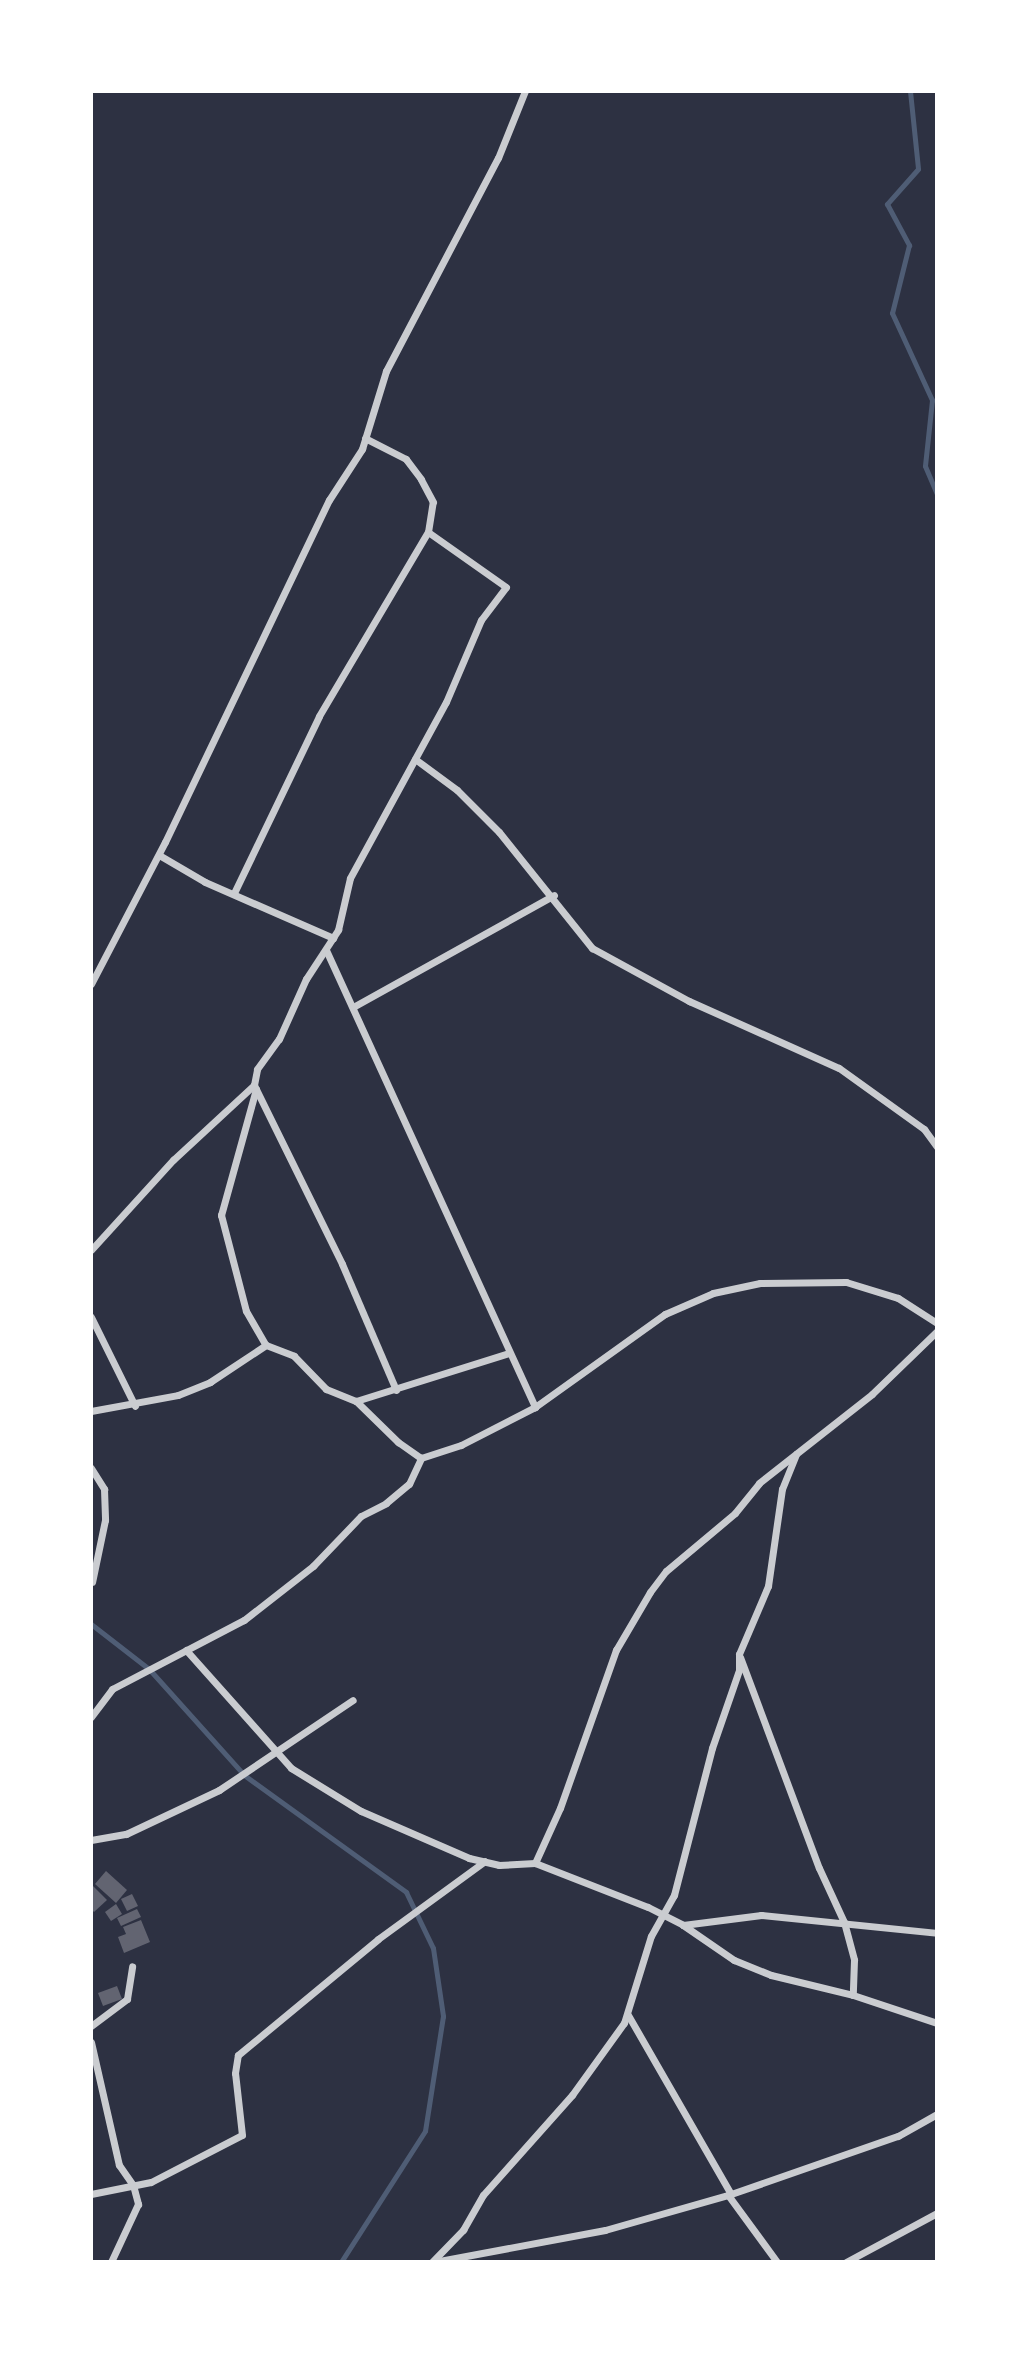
<!DOCTYPE html>
<html>
<head>
<meta charset="utf-8">
<style>
  body { margin:0 }
  #map { position:relative; width:1028px; height:2353px; overflow:hidden; background:#2d3142; font-family:"Sofia Sans Condensed",sans-serif }
  div>[style] { position:absolute }
  .stream>* { height:5px; margin:-2.5px; padding:0 2.5px; transform-origin:2.5px; border-radius:2.5px; background:#4f5d75 }
  .building>* { inset:0; background:#626471 }
  .minor>* { height:7px; margin:-3.5px; padding:0 3.5px; transform-origin:3.5px; border-radius:3.5px; background:#caccd0 }
  span { translate:-50% -50%; white-space:nowrap; text-align:center; line-height:1.15; -webkit-text-stroke:5px #fff; paint-order:stroke }
  .frame { position:absolute; inset:0; border:93px solid #fff; pointer-events:none }
</style>
</head>
<body>
<div id="map">
  <div class="stream">
    <i style="left:910px;top:91px;width:78px;rotate:84.1deg"></i>
    <i style="left:918px;top:169px;width:47px;rotate:131.5deg"></i>
    <i style="left:887px;top:204px;width:47px;rotate:61.8deg"></i>
    <i style="left:909px;top:245px;width:70px;rotate:104deg"></i>
    <i style="left:892px;top:313px;width:96px;rotate:65.3deg"></i>
    <i style="left:932px;top:400px;width:66px;rotate:96.1deg"></i>
    <i style="left:925px;top:466px;width:30px;rotate:67deg"></i>
    <i style="left:91px;top:1624px;width:73px;rotate:37.8deg"></i>
    <i style="left:149px;top:1669px;width:142px;rotate:48.1deg"></i>
    <i style="left:244px;top:1775px;width:200px;rotate:35.8deg"></i>
    <i style="left:406px;top:1892px;width:62px;rotate:64.3deg"></i>
    <i style="left:433px;top:1948px;width:69px;rotate:81.6deg"></i>
    <i style="left:443px;top:2016px;width:116px;rotate:98.9deg"></i>
    <i style="left:425px;top:2131px;width:156px;rotate:122.7deg"></i>
  </div>
  <div class="building">
    <i style="clip-path:polygon(106px 1871px,127px 1890px,116px 1903px,95px 1884px)"></i>
    <i style="clip-path:polygon(93px 1886px,107px 1900px,94px 1912px,91px 1909px)"></i>
    <i style="clip-path:polygon(132px 1894px,138px 1906px,127px 1911px,121px 1899px)"></i>
    <i style="clip-path:polygon(116px 1904px,122px 1914px,111px 1921px,105px 1912px)"></i>
    <i style="clip-path:polygon(137px 1909px,141px 1917px,121px 1926px,117px 1918px)"></i>
    <i style="clip-path:polygon(141px 1920px,150px 1942px,124px 1953px,118px 1937px,126px 1934px,123px 1927px)"></i>
    <i style="clip-path:polygon(117px 1986px,122px 1999px,103px 2006px,98px 1993px)"></i>
  </div>
  <div class="minor">
    <i style="left:415px;top:759px;width:52px;rotate:36.4deg"></i>
    <i style="left:457px;top:790px;width:59px;rotate:45deg"></i>
    <i style="left:499px;top:832px;width:149px;rotate:51.3deg"></i>
    <i style="left:592px;top:948px;width:111px;rotate:28.7deg"></i>
    <i style="left:689px;top:1001px;width:164px;rotate:24.1deg"></i>
    <i style="left:839px;top:1068px;width:105px;rotate:35.7deg"></i>
    <i style="left:924px;top:1129px;width:22px;rotate:54deg"></i>
    <i style="left:159px;top:855px;width:53px;rotate:30.4deg"></i>
    <i style="left:205px;top:882px;width:140px;rotate:23.6deg"></i>
    <i style="left:234px;top:893px;width:196px;rotate:-64.3deg"></i>
    <i style="left:319px;top:716px;width:214px;rotate:-59.4deg"></i>
    <i style="left:428px;top:532px;width:30px;rotate:-81deg"></i>
    <i style="left:433px;top:502px;width:26px;rotate:-118deg"></i>
    <i style="left:421px;top:479px;width:25px;rotate:-127deg"></i>
    <i style="left:406px;top:459px;width:46px;rotate:-152.9deg"></i>
    <i style="left:326px;top:950px;width:503px;rotate:65.42deg"></i>
    <i style="left:91px;top:984px;width:160px;rotate:-62.5deg"></i>
    <i style="left:165px;top:842px;width:379px;rotate:-64.4deg"></i>
    <i style="left:329px;top:500px;width:61px;rotate:-57.1deg"></i>
    <i style="left:362px;top:449px;width:82px;rotate:-72.9deg"></i>
    <i style="left:386px;top:371px;width:241px;rotate:-62.3deg"></i>
    <i style="left:498px;top:158px;width:72px;rotate:-68.1deg"></i>
    <i style="left:353px;top:1007px;width:230px;rotate:-29.1deg"></i>
    <i style="left:254px;top:1085px;width:199px;rotate:63.8deg"></i>
    <i style="left:342px;top:1264px;width:137px;rotate:66.8deg"></i>
    <i style="left:256px;top:1089px;width:131px;rotate:105.5deg"></i>
    <i style="left:221px;top:1215px;width:99px;rotate:75.4deg"></i>
    <i style="left:246px;top:1311px;width:39px;rotate:60deg"></i>
    <i style="left:91px;top:1250px;width:122px;rotate:-47.7deg"></i>
    <i style="left:173px;top:1160px;width:110px;rotate:-42.8deg"></i>
    <i style="left:254px;top:1085px;width:16px;rotate:-79deg"></i>
    <i style="left:257px;top:1069px;width:37px;rotate:-54deg"></i>
    <i style="left:279px;top:1039px;width:66px;rotate:-65.8deg"></i>
    <i style="left:306px;top:979px;width:59px;rotate:-56.9deg"></i>
    <i style="left:338px;top:930px;width:53px;rotate:-77deg"></i>
    <i style="left:350px;top:878px;width:200px;rotate:-61.4deg"></i>
    <i style="left:446px;top:702px;width:89px;rotate:-66.9deg"></i>
    <i style="left:481px;top:620px;width:41px;rotate:-52.9deg"></i>
    <i style="left:506px;top:587px;width:95px;rotate:-144.8deg"></i>
    <i style="left:91px;top:1317px;width:99px;rotate:63.7deg"></i>
    <i style="left:356px;top:1401px;width:59px;rotate:44.3deg"></i>
    <i style="left:398px;top:1442px;width:28px;rotate:35deg"></i>
    <i style="left:91px;top:1411px;width:88px;rotate:-10.4deg"></i>
    <i style="left:178px;top:1395px;width:35px;rotate:-22deg"></i>
    <i style="left:210px;top:1382px;width:67px;rotate:-33.5deg"></i>
    <i style="left:266px;top:1345px;width:30px;rotate:21deg"></i>
    <i style="left:294px;top:1356px;width:46px;rotate:45.9deg"></i>
    <i style="left:326px;top:1389px;width:32px;rotate:22deg"></i>
    <i style="left:356px;top:1401px;width:160px;rotate:-17.4deg"></i>
    <i style="left:421px;top:1458px;width:42px;rotate:-18deg"></i>
    <i style="left:461px;top:1445px;width:83px;rotate:-27.2deg"></i>
    <i style="left:535px;top:1407px;width:160px;rotate:-35.6deg"></i>
    <i style="left:665px;top:1314px;width:52px;rotate:-23.6deg"></i>
    <i style="left:713px;top:1293px;width:48px;rotate:-12deg"></i>
    <i style="left:760px;top:1283px;width:86px;rotate:-0.7deg"></i>
    <i style="left:846px;top:1282px;width:54px;rotate:17.1deg"></i>
    <i style="left:898px;top:1298px;width:46px;rotate:32.7deg"></i>
    <i style="left:91px;top:1468px;width:25px;rotate:58deg"></i>
    <i style="left:104px;top:1489px;width:31px;rotate:88deg"></i>
    <i style="left:105px;top:1520px;width:63px;rotate:101.8deg"></i>
    <i style="left:186px;top:1650px;width:158px;rotate:48.3deg"></i>
    <i style="left:291px;top:1768px;width:82px;rotate:31.6deg"></i>
    <i style="left:361px;top:1811px;width:118px;rotate:23.5deg"></i>
    <i style="left:469px;top:1858px;width:31px;rotate:13deg"></i>
    <i style="left:499px;top:1865px;width:36px;rotate:-3deg"></i>
    <i style="left:535px;top:1863px;width:121px;rotate:21.3deg"></i>
    <i style="left:648px;top:1907px;width:39px;rotate:27deg"></i>
    <i style="left:683px;top:1925px;width:62px;rotate:34.5deg"></i>
    <i style="left:734px;top:1960px;width:40px;rotate:22deg"></i>
    <i style="left:771px;top:1975px;width:84px;rotate:13.7deg"></i>
    <i style="left:853px;top:1995px;width:89px;rotate:18.4deg"></i>
    <i style="left:740px;top:1657px;width:225px;rotate:69.5deg"></i>
    <i style="left:819px;top:1868px;width:60px;rotate:65.2deg"></i>
    <i style="left:844px;top:1922px;width:39px;rotate:75deg"></i>
    <i style="left:854px;top:1960px;width:35px;rotate:92deg"></i>
    <i style="left:91px;top:1717px;width:35px;rotate:-53deg"></i>
    <i style="left:112px;top:1689px;width:149px;rotate:-27.6deg"></i>
    <i style="left:244px;top:1620px;width:88px;rotate:-38deg"></i>
    <i style="left:313px;top:1566px;width:69px;rotate:-46.2deg"></i>
    <i style="left:361px;top:1516px;width:28px;rotate:-27deg"></i>
    <i style="left:386px;top:1503px;width:30px;rotate:-40deg"></i>
    <i style="left:409px;top:1484px;width:29px;rotate:-65deg"></i>
    <i style="left:91px;top:1840px;width:36px;rotate:-10deg"></i>
    <i style="left:126px;top:1834px;width:103px;rotate:-25.3deg"></i>
    <i style="left:219px;top:1790px;width:161px;rotate:-33.9deg"></i>
    <i style="left:535px;top:1863px;width:60px;rotate:-65.6deg"></i>
    <i style="left:560px;top:1808px;width:168px;rotate:-70.5deg"></i>
    <i style="left:616px;top:1650px;width:67px;rotate:-59.6deg"></i>
    <i style="left:650px;top:1592px;width:26px;rotate:-53deg"></i>
    <i style="left:666px;top:1571px;width:90px;rotate:-40deg"></i>
    <i style="left:735px;top:1513px;width:38px;rotate:-51deg"></i>
    <i style="left:759px;top:1483px;width:144px;rotate:-38.2deg"></i>
    <i style="left:872px;top:1394px;width:91px;rotate:-44.1deg"></i>
    <i style="left:683px;top:1925px;width:79px;rotate:-7.3deg"></i>
    <i style="left:761px;top:1915px;width:177px;rotate:5.8deg"></i>
    <i style="left:628px;top:2015px;width:207px;rotate:60.1deg"></i>
    <i style="left:91px;top:2026px;width:45px;rotate:-36.9deg"></i>
    <i style="left:127px;top:1999px;width:33px;rotate:-81deg"></i>
    <i style="left:91px;top:2042px;width:126px;rotate:77.2deg"></i>
    <i style="left:119px;top:2165px;width:24px;rotate:55deg"></i>
    <i style="left:133px;top:2185px;width:20px;rotate:75deg"></i>
    <i style="left:138px;top:2204px;width:64px;rotate:115deg"></i>
    <i style="left:91px;top:2194px;width:61px;rotate:-11.3deg"></i>
    <i style="left:151px;top:2182px;width:102px;rotate:-27.3deg"></i>
    <i style="left:242px;top:2135px;width:62px;rotate:-96.4deg"></i>
    <i style="left:235px;top:2073px;width:18px;rotate:-81deg"></i>
    <i style="left:238px;top:2055px;width:182px;rotate:-39.6deg"></i>
    <i style="left:378px;top:1939px;width:132px;rotate:-36.1deg"></i>
    <i style="left:728px;top:2195px;width:83px;rotate:53.8deg"></i>
    <i style="left:432px;top:2262px;width:45px;rotate:-45.9deg"></i>
    <i style="left:463px;top:2230px;width:40px;rotate:-60.3deg"></i>
    <i style="left:483px;top:2195px;width:134px;rotate:-48.3deg"></i>
    <i style="left:572px;top:2095px;width:89px;rotate:-54.2deg"></i>
    <i style="left:624px;top:2023px;width:91px;rotate:-72.8deg"></i>
    <i style="left:651px;top:1936px;width:47px;rotate:-60.7deg"></i>
    <i style="left:674px;top:1895px;width:152px;rotate:-75.5deg"></i>
    <i style="left:712px;top:1748px;width:83px;rotate:-70.9deg"></i>
    <i style="left:739px;top:1670px;width:16px;rotate:-90deg"></i>
    <i style="left:739px;top:1654px;width:74px;rotate:-66.9deg"></i>
    <i style="left:768px;top:1586px;width:98px;rotate:-81.8deg"></i>
    <i style="left:782px;top:1489px;width:38px;rotate:-68deg"></i>
    <i style="left:434px;top:2262px;width:174px;rotate:-10.6deg"></i>
    <i style="left:605px;top:2230px;width:131px;rotate:-15.9deg"></i>
    <i style="left:731px;top:2194px;width:177px;rotate:-19.2deg"></i>
    <i style="left:898px;top:2136px;width:45px;rotate:-29.4deg"></i>
    <i style="left:846px;top:2262px;width:103px;rotate:-28.3deg"></i>
  </div>
  <div class="frame"></div>
</div>
</body>
</html>
